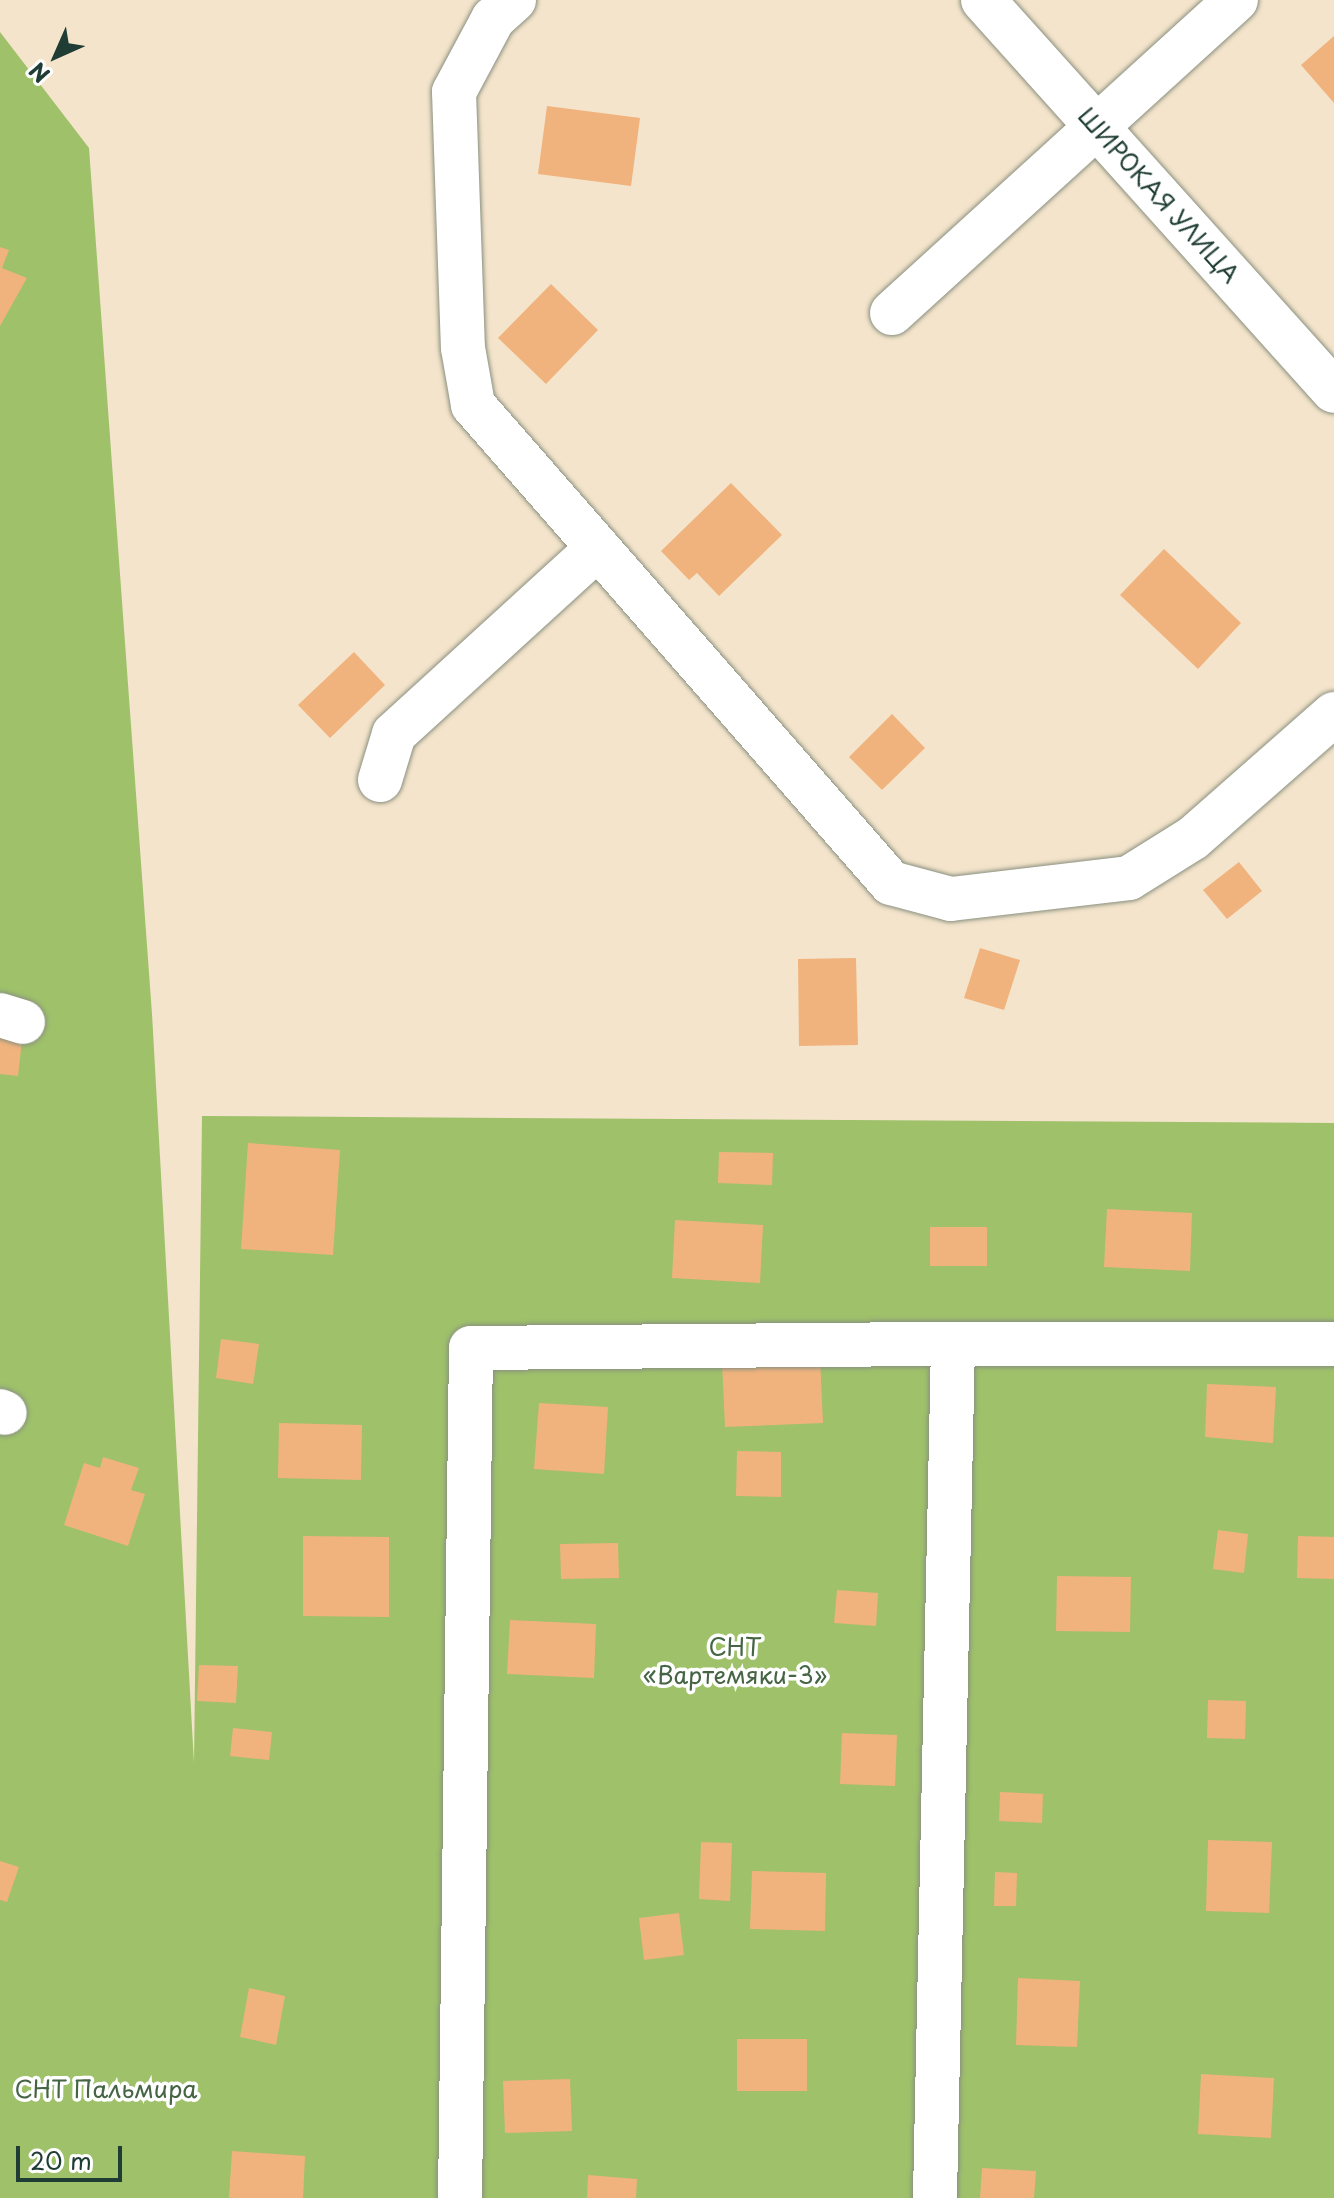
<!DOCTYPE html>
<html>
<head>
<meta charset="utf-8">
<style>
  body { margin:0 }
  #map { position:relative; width:1334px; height:2198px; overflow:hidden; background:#f4e4cb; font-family:"Playpen Sans",sans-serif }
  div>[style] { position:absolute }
  .green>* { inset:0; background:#9ec16a }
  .building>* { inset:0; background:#f0b37d }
  .roads { filter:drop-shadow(0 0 2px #8a9080) drop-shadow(0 0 2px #8a9080) }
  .minor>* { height:44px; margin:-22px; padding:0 22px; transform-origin:22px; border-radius:22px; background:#fff }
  span { translate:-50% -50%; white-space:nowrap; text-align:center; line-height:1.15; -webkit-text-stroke:7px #fff; paint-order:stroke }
  .street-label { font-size:24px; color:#1f3d34 }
  .park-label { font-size:24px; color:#456544 }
  .north { position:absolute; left:16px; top:16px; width:80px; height:80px; -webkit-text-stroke:6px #fff; paint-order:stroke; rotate:225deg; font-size:22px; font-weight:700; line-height:32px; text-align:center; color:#1f3d34 }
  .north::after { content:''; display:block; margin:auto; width:28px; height:36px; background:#1f3d34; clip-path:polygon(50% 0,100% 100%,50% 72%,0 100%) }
  .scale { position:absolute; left:16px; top:2146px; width:106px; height:36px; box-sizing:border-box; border:4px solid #1f3d34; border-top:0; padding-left:10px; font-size:24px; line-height:28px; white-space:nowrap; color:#1f3d34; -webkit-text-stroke:6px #fff; paint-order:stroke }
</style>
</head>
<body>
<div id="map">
  <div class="green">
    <i style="clip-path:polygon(0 32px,89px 148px,152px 1014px,194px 1763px,202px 1116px,1334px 1123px,1334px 2198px,0 2198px)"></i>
  </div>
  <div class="building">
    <i style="clip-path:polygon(1334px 36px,1334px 103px,1301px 65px)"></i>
    <i style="clip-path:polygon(547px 106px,640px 118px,631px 186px,538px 174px)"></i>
    <i style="clip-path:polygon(0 247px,9px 250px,2px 268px,27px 278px,0 326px)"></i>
    <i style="clip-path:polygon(551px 284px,598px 330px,546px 384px,498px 338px)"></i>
    <i style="clip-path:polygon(731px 483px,782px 535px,719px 596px,697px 573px,689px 580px,661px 551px)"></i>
    <i style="clip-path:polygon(1164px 549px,1241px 623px,1198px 669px,1120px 595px)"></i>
    <i style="clip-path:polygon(354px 652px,385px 685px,330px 738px,298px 705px)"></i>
    <i style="clip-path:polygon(892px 714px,925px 748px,882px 790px,849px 757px)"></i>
    <i style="clip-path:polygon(1239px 862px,1262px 891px,1227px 919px,1203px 890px)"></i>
    <i style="clip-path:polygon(980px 948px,1020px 960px,1004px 1010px,964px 998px)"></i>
    <i style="clip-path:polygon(856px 958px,858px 1045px,799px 1046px,798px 959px)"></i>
    <i style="clip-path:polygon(0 1028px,23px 1031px,18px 1076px,0 1074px)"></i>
    <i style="clip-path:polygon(248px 1143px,340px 1150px,333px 1255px,241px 1249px)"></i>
    <i style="clip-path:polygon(719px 1152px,773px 1153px,772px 1185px,718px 1183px)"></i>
    <i style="clip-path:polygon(1107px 1209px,1192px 1213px,1190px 1271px,1104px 1267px)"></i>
    <i style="clip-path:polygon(675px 1220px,763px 1225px,760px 1283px,672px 1278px)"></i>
    <i style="clip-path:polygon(930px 1227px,987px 1227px,987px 1266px,930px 1266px)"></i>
    <i style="clip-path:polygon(221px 1339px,259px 1344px,253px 1384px,216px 1378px)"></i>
    <i style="clip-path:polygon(820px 1358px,823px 1423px,725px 1427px,722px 1362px)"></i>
    <i style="clip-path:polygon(1207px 1384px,1276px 1387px,1273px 1443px,1205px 1437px)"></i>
    <i style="clip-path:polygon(539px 1403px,608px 1407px,604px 1474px,534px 1469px)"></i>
    <i style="clip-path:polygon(279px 1423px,362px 1425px,361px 1480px,278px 1478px)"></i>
    <i style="clip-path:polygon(737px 1451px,781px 1452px,781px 1497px,736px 1496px)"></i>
    <i style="clip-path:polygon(103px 1457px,139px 1468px,131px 1490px,145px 1494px,128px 1546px,64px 1525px,84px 1463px,100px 1468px)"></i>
    <i style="clip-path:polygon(1218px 1530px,1248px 1534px,1244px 1573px,1213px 1569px)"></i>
    <i style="clip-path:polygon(303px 1536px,389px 1537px,389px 1617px,303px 1616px)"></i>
    <i style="clip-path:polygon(1298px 1536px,1334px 1537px,1334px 1579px,1297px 1578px)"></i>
    <i style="clip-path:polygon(618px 1543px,619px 1578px,561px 1579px,560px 1544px)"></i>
    <i style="clip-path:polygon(1057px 1576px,1131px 1577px,1130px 1632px,1056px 1631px)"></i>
    <i style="clip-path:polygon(837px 1590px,878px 1593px,876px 1626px,834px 1623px)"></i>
    <i style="clip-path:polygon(510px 1620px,596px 1624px,594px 1678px,507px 1674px)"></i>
    <i style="clip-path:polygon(199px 1665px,238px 1666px,236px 1703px,197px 1701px)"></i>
    <i style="clip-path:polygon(1208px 1700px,1246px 1701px,1245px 1739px,1207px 1738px)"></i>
    <i style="clip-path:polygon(233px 1728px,272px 1732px,269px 1760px,230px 1756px)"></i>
    <i style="clip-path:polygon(842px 1733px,897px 1735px,895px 1786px,840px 1784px)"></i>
    <i style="clip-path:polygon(1000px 1792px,1043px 1794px,1042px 1823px,999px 1821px)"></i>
    <i style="clip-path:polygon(1208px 1840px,1272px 1842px,1269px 1913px,1206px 1911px)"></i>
    <i style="clip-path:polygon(701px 1842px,732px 1843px,730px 1901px,699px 1899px)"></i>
    <i style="clip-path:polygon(0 1861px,19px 1867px,7px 1902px,0 1900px)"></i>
    <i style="clip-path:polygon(752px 1871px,826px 1873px,825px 1931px,750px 1929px)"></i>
    <i style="clip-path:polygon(995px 1872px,1017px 1873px,1016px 1906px,994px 1906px)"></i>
    <i style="clip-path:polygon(679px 1913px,684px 1955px,644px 1960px,639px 1918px)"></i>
    <i style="clip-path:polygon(1018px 1978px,1080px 1981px,1077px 2047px,1016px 2045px)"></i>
    <i style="clip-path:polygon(249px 1988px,285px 1996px,276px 2045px,240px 2037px)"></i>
    <i style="clip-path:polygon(737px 2039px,807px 2039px,807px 2091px,737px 2091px)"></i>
    <i style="clip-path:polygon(1201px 2074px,1274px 2078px,1271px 2138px,1198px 2134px)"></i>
    <i style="clip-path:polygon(570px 2079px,572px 2131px,505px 2133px,503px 2081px)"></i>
    <i style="clip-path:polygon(232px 2151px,305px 2156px,303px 2198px,229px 2198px)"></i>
    <i style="clip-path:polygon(982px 2168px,1036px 2171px,1034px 2198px,980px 2198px)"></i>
    <i style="clip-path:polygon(588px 2175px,637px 2179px,636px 2198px,587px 2198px)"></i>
  </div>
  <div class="roads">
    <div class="minor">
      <i style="left:514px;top:0;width:28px;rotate:138deg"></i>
      <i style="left:493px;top:19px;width:83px;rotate:118.1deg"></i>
      <i style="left:454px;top:92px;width:256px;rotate:88deg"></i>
      <i style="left:463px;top:348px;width:58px;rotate:80deg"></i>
      <i style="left:473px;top:405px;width:635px;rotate:48.83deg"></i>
      <i style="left:891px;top:883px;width:62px;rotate:14.9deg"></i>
      <i style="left:951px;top:899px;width:179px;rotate:-6.7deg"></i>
      <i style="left:1129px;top:878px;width:75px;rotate:-32deg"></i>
      <i style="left:1193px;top:838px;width:188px;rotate:-41.3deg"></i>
      <i style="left:983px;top:0;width:525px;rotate:48.09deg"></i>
      <i style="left:892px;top:313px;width:465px;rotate:-42.3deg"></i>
      <i style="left:380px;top:780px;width:48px;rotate:-73.1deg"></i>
      <i style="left:394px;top:734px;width:276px;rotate:-42.4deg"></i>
      <i style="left:0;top:1015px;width:24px;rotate:17deg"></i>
      <i style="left:953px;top:1344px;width:381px"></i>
      <i style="left:0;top:1411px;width:5px;rotate:22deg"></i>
      <i style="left:460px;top:2198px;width:850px;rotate:-89.26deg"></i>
      <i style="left:471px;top:1348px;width:482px;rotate:-0.5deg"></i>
      <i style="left:953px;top:1344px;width:854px;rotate:91.21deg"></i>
    </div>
  </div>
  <div class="street-label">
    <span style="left:1159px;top:195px;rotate:48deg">ШИРОКАЯ УЛИЦА</span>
  </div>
  <div class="park-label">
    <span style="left:735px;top:1661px">СНТ<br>«Вартемяки-3»</span>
    <span style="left:106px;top:2089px">СНТ Пальмира</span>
  </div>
  <div class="north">N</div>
  <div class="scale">20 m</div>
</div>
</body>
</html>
